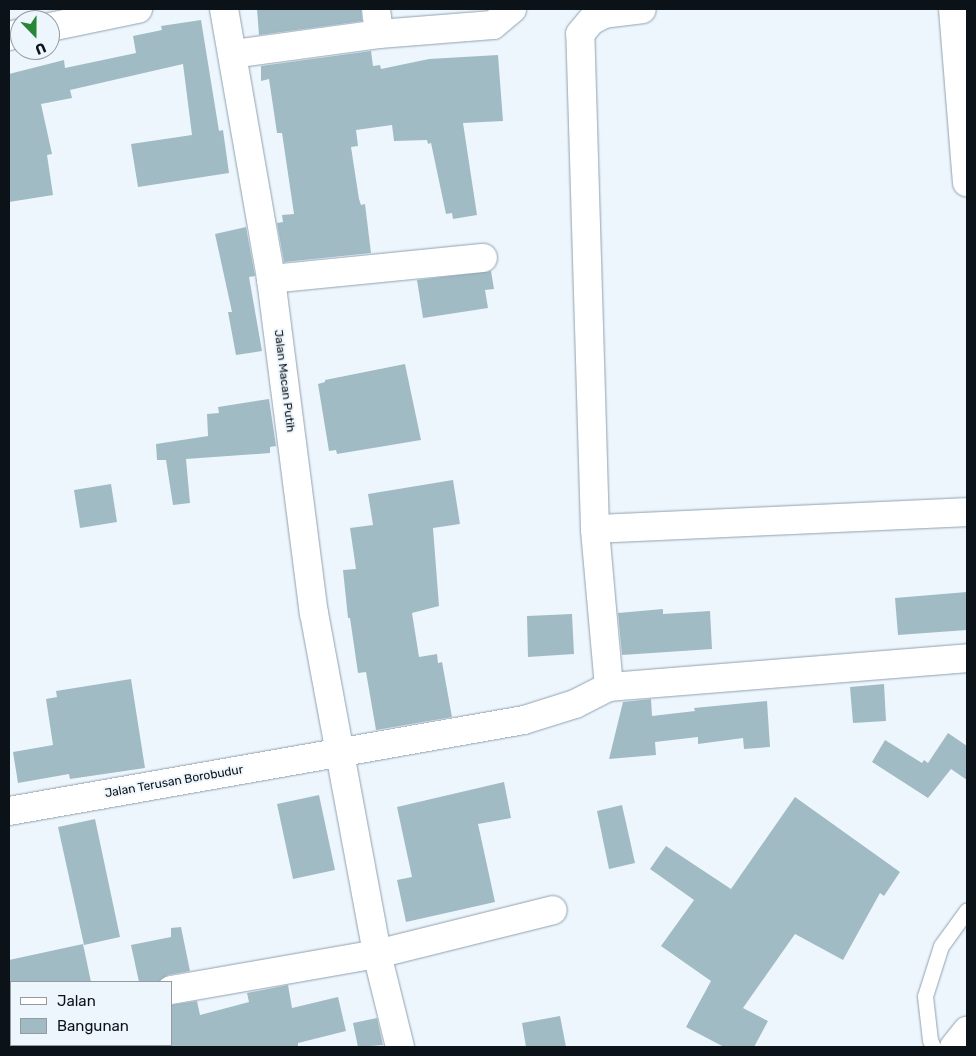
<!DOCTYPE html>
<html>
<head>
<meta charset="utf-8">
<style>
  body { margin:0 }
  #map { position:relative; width:976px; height:1056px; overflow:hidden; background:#eef6fd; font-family:Rubik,sans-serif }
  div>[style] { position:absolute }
  .building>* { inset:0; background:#a1bbc5 }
  .roads { filter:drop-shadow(0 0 1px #8ea2b1) drop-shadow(0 0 1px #8ea2b1) }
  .lane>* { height:15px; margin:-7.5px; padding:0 7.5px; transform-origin:7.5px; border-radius:7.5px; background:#fff }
  .street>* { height:28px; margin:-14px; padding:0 14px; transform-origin:14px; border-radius:14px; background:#fff }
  span { translate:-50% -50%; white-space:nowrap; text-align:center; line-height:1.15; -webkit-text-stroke:4px #eef6fd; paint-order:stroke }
  .street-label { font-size:12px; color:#0b1318 }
  .frame { position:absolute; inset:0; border:10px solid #0b1318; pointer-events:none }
  .legend { position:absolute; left:10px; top:981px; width:162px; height:65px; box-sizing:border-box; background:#eef6fd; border:1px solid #939ba1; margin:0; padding:6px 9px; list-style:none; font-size:15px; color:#0b1318 }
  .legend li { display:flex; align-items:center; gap:10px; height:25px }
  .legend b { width:25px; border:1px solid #939ba1 }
  .north { position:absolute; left:10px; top:10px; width:50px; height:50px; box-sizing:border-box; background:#eef6fd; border:1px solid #939ba1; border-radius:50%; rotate:158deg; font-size:14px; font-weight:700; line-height:20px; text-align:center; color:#0b1318 }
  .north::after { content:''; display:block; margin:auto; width:18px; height:22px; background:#298637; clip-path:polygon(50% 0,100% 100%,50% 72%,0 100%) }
</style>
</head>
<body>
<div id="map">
  <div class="building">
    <i style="clip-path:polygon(257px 9px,361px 9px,362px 21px,259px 35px)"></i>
    <i style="clip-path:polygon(201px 20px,219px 131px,223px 130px,229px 173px,138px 187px,131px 144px,192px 135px,183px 64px,70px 90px,72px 98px,41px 104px,52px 154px,47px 155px,53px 195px,9px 202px,9px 74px,64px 60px,65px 68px,136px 53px,133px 36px,162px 30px,161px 26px)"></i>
    <i style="clip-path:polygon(371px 51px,373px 66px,380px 65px,381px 69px,429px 59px,498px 55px,503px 121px,463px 123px,477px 215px,453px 219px,452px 213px,446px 214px,431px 143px,428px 144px,427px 140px,394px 141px,392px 125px,356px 130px,358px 146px,351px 147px,359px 199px,361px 205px,365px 204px,371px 253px,284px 262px,277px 223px,283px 222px,282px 215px,294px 214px,282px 133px,277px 133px,269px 79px,261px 81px,261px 66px)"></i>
    <i style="clip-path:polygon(246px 227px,255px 276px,249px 277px,262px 351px,236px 355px,228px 312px,232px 312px,215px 234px)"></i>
    <i style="clip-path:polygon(491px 271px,494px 289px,485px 290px,488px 308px,423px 318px,417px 280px)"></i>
    <i style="clip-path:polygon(405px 364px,421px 440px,337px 454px,336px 450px,329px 451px,318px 384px,325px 382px,325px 380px)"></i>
    <i style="clip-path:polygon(269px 399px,276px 446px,270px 447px,270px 453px,186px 459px,190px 503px,173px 505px,166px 460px,157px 460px,156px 444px,208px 436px,207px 414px,219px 413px,218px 407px)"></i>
    <i style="clip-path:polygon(453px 480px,460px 524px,433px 528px,439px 606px,412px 613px,419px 657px,437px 654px,438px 663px,442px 662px,452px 717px,376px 730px,366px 672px,358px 673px,350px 618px,348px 618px,343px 570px,356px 569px,350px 528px,373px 525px,368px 494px)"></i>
    <i style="clip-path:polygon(111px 484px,117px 522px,80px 528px,74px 490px)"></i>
    <i style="clip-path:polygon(967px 592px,967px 630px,898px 635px,895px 598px)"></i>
    <i style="clip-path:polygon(663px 609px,663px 614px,710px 611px,712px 649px,622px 655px,618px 613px)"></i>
    <i style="clip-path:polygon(572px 614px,574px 654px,528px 657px,527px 616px)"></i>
    <i style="clip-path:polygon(131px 679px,145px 768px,70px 779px,69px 774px,18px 783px,13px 752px,53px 745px,46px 699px,57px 697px,56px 691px)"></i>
    <i style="clip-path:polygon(884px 684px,886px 721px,853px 723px,850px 687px)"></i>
    <i style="clip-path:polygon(651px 699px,652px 716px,695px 711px,694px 708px,767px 701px,770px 747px,744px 749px,743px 738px,698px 744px,698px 737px,655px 742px,656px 755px,609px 759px,623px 702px)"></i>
    <i style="clip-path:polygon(948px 733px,967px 746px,967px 780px,951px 769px,928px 798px,872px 762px,885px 740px,922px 763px,924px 760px,928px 763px)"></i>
    <i style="clip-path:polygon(504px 782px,511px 818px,478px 824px,495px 902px,406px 922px,397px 880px,412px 877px,397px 807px)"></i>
    <i style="clip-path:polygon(319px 795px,335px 870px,293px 879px,277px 804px)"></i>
    <i style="clip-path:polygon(795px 797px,900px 872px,884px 896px,880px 893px,843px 960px,795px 934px,743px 1008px,768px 1021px,754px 1047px,724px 1047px,686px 1027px,711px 981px,661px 946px,694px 900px,650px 869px,666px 846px,731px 889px)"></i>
    <i style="clip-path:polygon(622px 805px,635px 863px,609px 869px,597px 811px)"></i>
    <i style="clip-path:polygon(95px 819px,120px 937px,84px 945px,58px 827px)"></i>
    <i style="clip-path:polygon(181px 927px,190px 971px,168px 975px,158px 982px,139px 982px,131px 945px,171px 937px,171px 928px)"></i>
    <i style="clip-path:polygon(83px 944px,91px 982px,9px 982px,9px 960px)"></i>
    <i style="clip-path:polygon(288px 985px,292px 1008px,338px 997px,346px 1031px,298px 1043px,298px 1047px,171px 1047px,171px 1005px,197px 1001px,200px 1015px,249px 1002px,247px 993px)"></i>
    <i style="clip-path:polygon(560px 1016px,566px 1047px,526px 1047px,522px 1023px)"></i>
    <i style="clip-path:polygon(377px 1018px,383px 1045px,358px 1047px,353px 1023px)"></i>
  </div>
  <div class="roads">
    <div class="lane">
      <i style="left:933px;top:1047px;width:8px;rotate:-113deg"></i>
      <i style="left:930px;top:1040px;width:44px;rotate:-96.5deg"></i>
      <i style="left:925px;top:996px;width:52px;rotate:-72.3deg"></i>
      <i style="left:941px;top:946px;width:44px;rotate:-54.2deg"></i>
    </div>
    <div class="street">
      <i style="left:224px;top:9px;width:274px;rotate:80.1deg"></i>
      <i style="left:271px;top:279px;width:337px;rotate:82.7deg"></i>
      <i style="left:314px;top:613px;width:347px;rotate:79.5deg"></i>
      <i style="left:377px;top:954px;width:96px;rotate:76.1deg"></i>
      <i style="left:376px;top:9px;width:25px;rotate:83deg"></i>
      <i style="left:953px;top:9px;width:174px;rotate:85.4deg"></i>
      <i style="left:50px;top:27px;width:90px;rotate:-11.6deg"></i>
      <i style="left:9px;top:36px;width:11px;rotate:-15deg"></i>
      <i style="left:233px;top:54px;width:147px;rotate:-7.8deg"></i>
      <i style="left:379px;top:34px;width:114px;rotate:-4.5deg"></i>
      <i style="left:493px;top:25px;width:25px;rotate:-40deg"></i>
      <i style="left:271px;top:279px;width:213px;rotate:-5.7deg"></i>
      <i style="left:595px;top:529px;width:372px;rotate:-2.6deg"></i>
      <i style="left:609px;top:687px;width:159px;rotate:-95.1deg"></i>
      <i style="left:595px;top:529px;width:495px;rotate:-91.7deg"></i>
      <i style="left:580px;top:34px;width:17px;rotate:-50deg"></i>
      <i style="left:591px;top:21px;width:15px;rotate:-28deg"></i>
      <i style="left:604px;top:14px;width:38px;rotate:-7deg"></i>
      <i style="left:9px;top:811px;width:523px;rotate:-10.02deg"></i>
      <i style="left:524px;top:720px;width:53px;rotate:-17.4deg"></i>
      <i style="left:575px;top:704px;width:38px;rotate:-27deg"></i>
      <i style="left:609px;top:687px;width:359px;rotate:-4.6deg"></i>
      <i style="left:171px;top:990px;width:209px;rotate:-9.9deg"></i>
      <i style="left:377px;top:954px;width:181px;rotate:-14deg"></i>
      <i style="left:9px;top:1019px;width:2px"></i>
      <i style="left:954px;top:1047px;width:21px;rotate:-51deg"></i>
    </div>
  </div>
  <div class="street-label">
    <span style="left:284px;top:381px;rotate:83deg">Jalan Macan Putih</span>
    <span style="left:174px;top:782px;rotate:-10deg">Jalan Terusan Borobudur</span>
  </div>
  <div class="frame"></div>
  <ul class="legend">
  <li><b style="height:6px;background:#fff"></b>Jalan</li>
  <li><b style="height:14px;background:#a1bbc5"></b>Bangunan</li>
  </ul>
  <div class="north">U</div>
</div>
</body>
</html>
